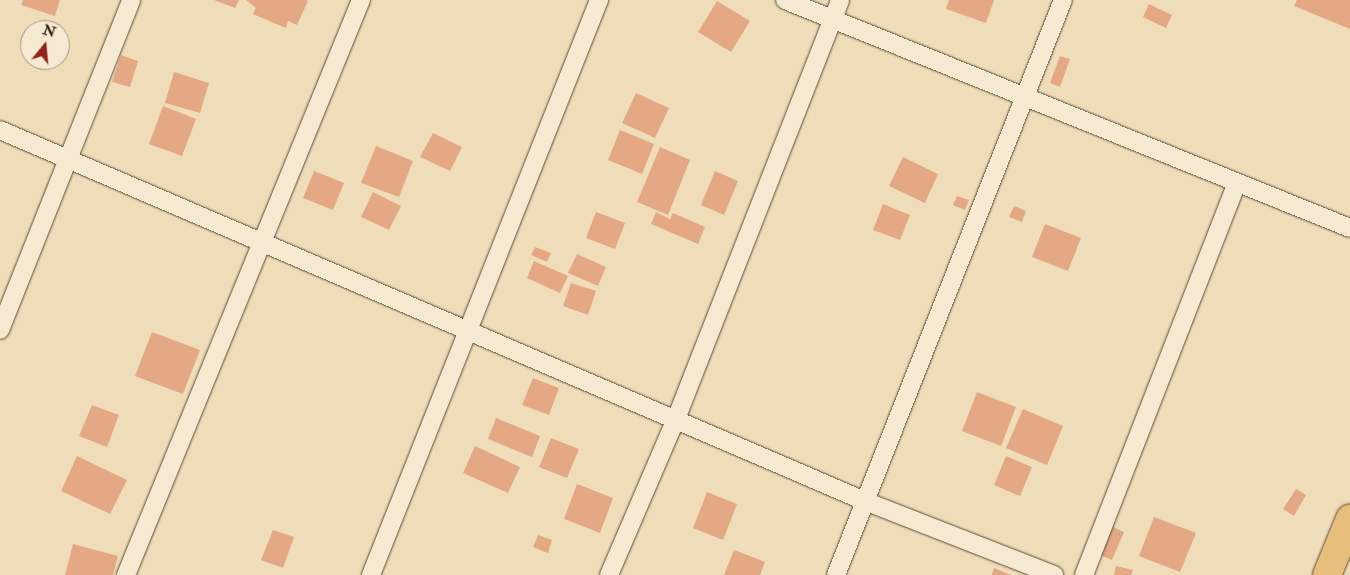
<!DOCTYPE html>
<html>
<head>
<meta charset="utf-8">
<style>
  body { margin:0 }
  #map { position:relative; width:1350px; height:575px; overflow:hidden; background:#efddb9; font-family:"IM FELL Double Pica",serif }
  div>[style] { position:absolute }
  .building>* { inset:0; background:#e4a885 }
  .roads { filter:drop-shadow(0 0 1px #5c4b34) drop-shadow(0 0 1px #5c4b34) }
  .street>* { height:18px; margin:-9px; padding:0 9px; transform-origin:9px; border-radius:9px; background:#f5e9d2 }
  .highway>* { height:28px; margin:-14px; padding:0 14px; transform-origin:14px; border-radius:14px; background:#e8be7c }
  span { translate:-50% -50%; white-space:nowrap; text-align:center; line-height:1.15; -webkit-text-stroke:4.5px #f5e9d2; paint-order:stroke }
  .north { position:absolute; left:20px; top:20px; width:50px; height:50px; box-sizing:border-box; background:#f5e9d2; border:1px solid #a49681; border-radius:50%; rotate:17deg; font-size:14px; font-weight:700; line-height:20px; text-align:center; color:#2b1a07 }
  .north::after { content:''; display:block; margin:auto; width:18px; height:22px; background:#8f2418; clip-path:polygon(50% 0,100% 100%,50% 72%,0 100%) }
</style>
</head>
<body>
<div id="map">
  <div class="building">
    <i style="clip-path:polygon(23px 0,60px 0,55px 16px,21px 5px)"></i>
    <i style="clip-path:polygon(214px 0,239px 0,235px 8px)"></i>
    <i style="clip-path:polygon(246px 0,306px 0,308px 1px,297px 25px,288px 21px,286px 28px,253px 14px,256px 8px)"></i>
    <i style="clip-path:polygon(949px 0,994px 0,986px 23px,946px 9px)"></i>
    <i style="clip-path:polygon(1297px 0,1350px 0,1350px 29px,1294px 6px)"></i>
    <i style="clip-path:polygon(717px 1px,750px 21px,731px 52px,698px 32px)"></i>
    <i style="clip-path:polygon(1149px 4px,1172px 15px,1166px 28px,1143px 17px)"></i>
    <i style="clip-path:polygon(121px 55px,138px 61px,130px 87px,112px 82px)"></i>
    <i style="clip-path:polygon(1060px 56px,1070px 59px,1060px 87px,1050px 83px)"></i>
    <i style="clip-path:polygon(174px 72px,209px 83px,200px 113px,165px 103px)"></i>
    <i style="clip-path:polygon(636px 93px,669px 108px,655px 138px,622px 123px)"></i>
    <i style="clip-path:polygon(163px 106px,196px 119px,182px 156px,149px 144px)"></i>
    <i style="clip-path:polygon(620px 130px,654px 144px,642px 174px,608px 160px)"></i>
    <i style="clip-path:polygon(433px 133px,462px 147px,450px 171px,420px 157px)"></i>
    <i style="clip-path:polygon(376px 146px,413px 161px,399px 197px,361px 183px)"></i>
    <i style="clip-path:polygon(660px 147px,690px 160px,668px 215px,637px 202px)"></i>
    <i style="clip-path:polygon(903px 157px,938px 174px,925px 203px,889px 186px)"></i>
    <i style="clip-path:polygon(314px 171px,344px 183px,333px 210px,303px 198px)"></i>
    <i style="clip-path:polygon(715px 171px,738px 181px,724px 215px,701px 205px)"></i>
    <i style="clip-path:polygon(373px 192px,401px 206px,389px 230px,361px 217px)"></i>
    <i style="clip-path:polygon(957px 196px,969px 200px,965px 210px,953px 205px)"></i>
    <i style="clip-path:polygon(883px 204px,910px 215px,900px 240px,873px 230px)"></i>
    <i style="clip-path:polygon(1014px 206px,1026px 211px,1022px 222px,1009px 217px)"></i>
    <i style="clip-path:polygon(596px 212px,625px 223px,615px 249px,586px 238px)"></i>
    <i style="clip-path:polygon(656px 212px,670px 219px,673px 213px,705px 227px,698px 244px,651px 224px)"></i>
    <i style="clip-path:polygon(1045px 224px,1081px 238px,1068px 271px,1032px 257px)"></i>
    <i style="clip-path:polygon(535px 247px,551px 253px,547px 262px,531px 255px)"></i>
    <i style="clip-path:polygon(577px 254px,606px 267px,598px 286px,568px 273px)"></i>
    <i style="clip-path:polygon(534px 261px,568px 276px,560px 293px,527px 278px)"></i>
    <i style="clip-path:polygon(571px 283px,596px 291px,588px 315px,563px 306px)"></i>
    <i style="clip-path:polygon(152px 332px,200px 350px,183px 394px,135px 376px)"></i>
    <i style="clip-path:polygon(533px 378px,559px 388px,549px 415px,522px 405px)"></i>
    <i style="clip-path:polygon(977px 392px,1016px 407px,1001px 446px,962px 431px)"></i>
    <i style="clip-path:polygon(92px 405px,119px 415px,107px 447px,79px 436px)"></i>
    <i style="clip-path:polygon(1023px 409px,1063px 426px,1047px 465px,1006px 448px)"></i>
    <i style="clip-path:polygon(496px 418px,540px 436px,532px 457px,488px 439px)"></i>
    <i style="clip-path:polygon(551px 438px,579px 449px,567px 478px,539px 467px)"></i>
    <i style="clip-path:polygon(475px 446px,520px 467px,508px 493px,463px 473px)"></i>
    <i style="clip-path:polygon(77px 456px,127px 480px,110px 514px,61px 491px)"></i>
    <i style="clip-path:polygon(1006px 456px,1032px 467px,1020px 496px,994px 485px)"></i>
    <i style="clip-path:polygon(577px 484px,613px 498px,600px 533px,564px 519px)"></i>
    <i style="clip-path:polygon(1296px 489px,1306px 495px,1294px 516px,1283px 509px)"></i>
    <i style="clip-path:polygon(707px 492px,737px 504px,723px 540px,693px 528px)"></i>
    <i style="clip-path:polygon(1154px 517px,1196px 533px,1180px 572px,1139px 556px)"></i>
    <i style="clip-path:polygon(1108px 525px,1124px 532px,1112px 560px,1097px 554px)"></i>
    <i style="clip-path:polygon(273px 530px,294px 537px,283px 568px,261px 560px)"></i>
    <i style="clip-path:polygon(538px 535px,552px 540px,548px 553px,533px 547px)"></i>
    <i style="clip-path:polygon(73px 544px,118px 556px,113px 575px,65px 575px)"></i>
    <i style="clip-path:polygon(734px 550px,765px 562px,760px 575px,724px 575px)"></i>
    <i style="clip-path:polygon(1116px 566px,1133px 570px,1131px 575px,1114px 575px)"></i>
    <i style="clip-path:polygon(994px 568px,1011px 575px,992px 575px)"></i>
  </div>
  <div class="roads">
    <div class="street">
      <i style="left:785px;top:0;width:609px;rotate:21.98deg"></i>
      <i style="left:0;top:130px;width:943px;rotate:23.22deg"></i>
      <i style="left:867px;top:502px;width:201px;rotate:21.3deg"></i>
      <i style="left:0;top:330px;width:355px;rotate:-68.3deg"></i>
      <i style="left:126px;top:575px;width:621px;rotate:-67.77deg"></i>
      <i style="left:371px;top:575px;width:619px;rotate:-68.37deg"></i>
      <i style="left:609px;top:575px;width:170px;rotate:-66.8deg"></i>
      <i style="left:676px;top:419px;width:450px;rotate:-68.6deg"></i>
      <i style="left:836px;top:575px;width:618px;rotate:-68.46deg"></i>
      <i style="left:1084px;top:575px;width:421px;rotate:-68.7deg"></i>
    </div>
    <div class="highway">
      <i style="left:1327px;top:575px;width:61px;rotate:-67.7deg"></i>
    </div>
  </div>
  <div class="north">N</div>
</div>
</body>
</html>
